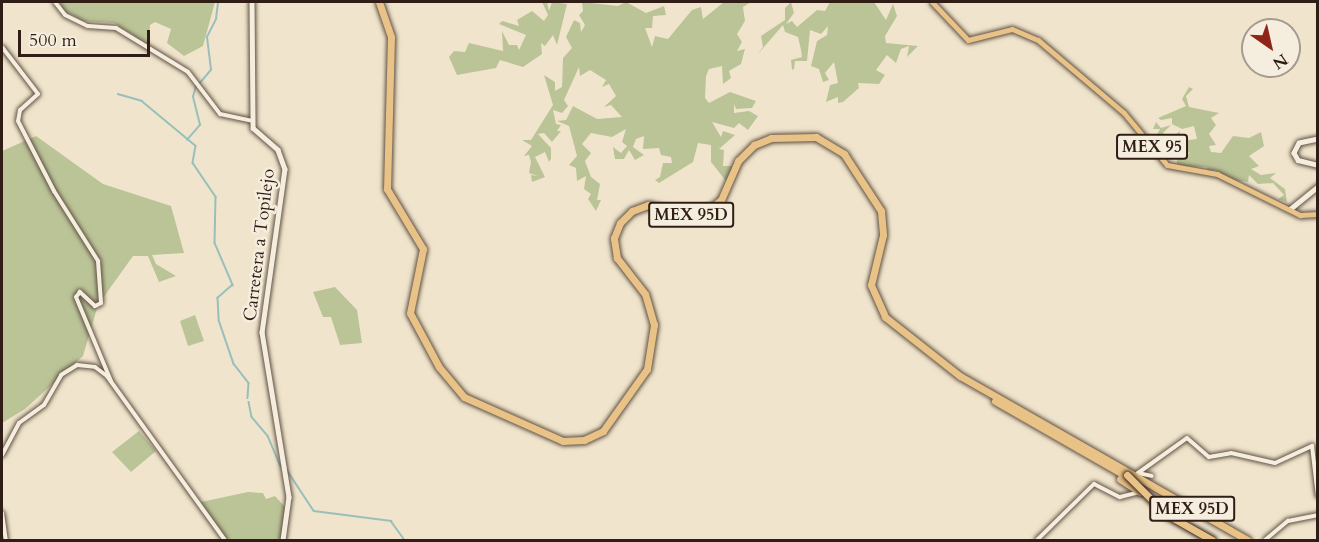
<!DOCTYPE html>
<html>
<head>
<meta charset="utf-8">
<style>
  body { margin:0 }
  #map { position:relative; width:1319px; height:542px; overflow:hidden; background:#f0e5cc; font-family:Cardo,serif }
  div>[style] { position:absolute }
  .green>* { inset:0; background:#bbc497 }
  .stream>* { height:1.5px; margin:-0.75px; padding:0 0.75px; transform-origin:0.75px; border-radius:0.75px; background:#9abfbb }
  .roads { filter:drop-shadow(0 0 2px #605044) drop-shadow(0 0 2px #605044) }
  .tertiary>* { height:4px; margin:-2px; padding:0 2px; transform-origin:2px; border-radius:2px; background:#f5eede }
  .secondary>* { height:4.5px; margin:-2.25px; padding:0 2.25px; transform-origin:2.25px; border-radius:2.25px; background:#f5eede }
  .primary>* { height:5px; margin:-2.5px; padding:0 2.5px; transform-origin:2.5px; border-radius:2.5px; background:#e8c286 }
  .motorway>* { height:7px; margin:-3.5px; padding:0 3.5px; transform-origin:3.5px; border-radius:3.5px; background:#e8c286 }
  .bridges { filter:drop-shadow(0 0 2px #301e16) drop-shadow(0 0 2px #301e16) }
  .motorway-bridge>* { height:7px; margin:-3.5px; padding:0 3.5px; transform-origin:3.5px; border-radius:3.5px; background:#e8c286 }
  span { translate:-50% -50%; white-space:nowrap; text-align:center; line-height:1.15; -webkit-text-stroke:5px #f5eede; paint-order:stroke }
  .shield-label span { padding:2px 4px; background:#f5eede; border:2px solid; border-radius:4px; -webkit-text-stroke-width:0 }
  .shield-label { font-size:16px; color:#301e16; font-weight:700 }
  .street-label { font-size:18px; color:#301e16 }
  .frame { position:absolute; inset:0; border:3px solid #301e16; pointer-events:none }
  .north { position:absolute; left:1241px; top:18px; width:60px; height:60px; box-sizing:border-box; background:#f5eede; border:2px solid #a69b8e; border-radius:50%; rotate:146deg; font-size:16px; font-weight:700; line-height:24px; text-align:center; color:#301e16 }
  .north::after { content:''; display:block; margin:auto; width:21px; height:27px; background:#8f2418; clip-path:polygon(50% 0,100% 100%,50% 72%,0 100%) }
  .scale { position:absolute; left:18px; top:30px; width:132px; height:27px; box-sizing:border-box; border:3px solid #301e16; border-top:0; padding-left:8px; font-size:18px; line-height:21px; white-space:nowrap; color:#301e16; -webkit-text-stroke:4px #f5eede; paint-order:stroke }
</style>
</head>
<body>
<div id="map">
  <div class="green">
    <i style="clip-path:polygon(60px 2px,215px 2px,203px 46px,184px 56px,167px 43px,171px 29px,155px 22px,150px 25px,149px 45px,114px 23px,83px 21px,63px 10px)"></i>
    <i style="clip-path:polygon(542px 2px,547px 2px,549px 11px,552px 2px,567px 4px,557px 45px,553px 35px,545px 46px,541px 43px,542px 54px,523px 67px,500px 60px,496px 68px,457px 75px,449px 57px,454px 51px,465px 52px,469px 43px,503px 51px,502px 31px,509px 45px,517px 45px,519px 50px,526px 35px,499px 24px,502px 21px,519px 26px,517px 20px,532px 11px,544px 21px,548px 15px)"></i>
    <i style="clip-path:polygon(582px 2px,618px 6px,626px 2px,646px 13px,664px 6px,666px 15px,653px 16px,652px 28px,645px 28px,652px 47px,655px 36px,668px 39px,692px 10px,701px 7px,703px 19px,724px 2px,751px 2px,743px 7px,745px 21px,737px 34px,742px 42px,737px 51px,745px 49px,741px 64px,729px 71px,731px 78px,723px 84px,722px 66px,709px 69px,706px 76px,705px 98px,709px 103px,730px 92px,756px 101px,752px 108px,736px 109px,734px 104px,734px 113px,749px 111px,758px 116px,748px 130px,739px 123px,734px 128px,712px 122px,721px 137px,723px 131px,735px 135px,719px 149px,724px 150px,723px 166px,733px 166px,726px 181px,711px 162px,711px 145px,698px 143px,693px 162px,659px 183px,655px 180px,660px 177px,663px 163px,672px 163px,671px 157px,661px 155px,659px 148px,643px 149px,644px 136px,636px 139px,633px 147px,644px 155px,635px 160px,629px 150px,624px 159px,615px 159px,613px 147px,621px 153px,627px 146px,622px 142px,626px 129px,612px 137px,591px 133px,582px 144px,591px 153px,585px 161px,591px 177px,600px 184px,597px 200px,601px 200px,596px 211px,588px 199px,591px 194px,584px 189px,586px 176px,577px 181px,576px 168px,569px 165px,577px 156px,569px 126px,557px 121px,566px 120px,573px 106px,597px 119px,622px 117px,611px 105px,604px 107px,616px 96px,609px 84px,602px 87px,606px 80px,590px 70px,580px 76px,579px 67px,564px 100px,568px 106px,562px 113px,553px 110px,556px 124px,561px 125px,557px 131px,561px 131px,552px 142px,544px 133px,538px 134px,551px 148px,551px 159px,549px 162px,545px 152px,535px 157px,545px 177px,532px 182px,531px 175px,538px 176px,529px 173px,531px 162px,529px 155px,524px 156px,532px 146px,522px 140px,531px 140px,553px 105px,544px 75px,555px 82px,555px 91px,562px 87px,563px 58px,572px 48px,566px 37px,574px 20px,580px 23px,581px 32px,585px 25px,579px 15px,583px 11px)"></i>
    <i style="clip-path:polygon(791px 2px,794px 13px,786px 24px,792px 21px,797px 27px,817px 10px,825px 11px,830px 2px,874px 2px,886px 20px,893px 4px,897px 16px,885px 36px,886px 43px,918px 46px,907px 57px,909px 46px,901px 49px,896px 63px,887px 55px,876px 70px,885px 75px,879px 84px,858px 83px,859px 88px,843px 102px,838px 103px,838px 97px,826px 102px,830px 85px,838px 83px,834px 62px,825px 73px,829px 80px,823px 82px,819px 69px,811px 66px,817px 41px,827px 35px,828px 26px,821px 34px,810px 30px,807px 61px,795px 61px,794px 69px,792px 70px,791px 60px,802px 57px,801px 50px,798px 37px,785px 32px,783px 25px,757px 55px,763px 47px,761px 36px,785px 20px,785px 8px)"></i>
    <i style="clip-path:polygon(1189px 87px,1193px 89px,1186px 96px,1189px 107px,1219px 113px,1211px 118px,1216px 125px,1209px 134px,1216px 145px,1209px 146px,1211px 152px,1221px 153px,1233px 136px,1249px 138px,1261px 132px,1264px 146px,1249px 156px,1259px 166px,1251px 169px,1261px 175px,1276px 173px,1270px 178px,1285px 189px,1287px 202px,1278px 199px,1284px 195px,1273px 183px,1258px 184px,1249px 175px,1248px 182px,1233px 180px,1215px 170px,1208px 172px,1207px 167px,1177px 166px,1177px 160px,1190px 153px,1153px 142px,1160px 129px,1153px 129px,1156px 122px,1161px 128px,1171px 125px,1163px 133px,1169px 140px,1180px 131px,1179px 141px,1197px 139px,1194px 126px,1182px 129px,1172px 124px,1172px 118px,1161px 120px,1158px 118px,1186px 106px,1182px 99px)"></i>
    <i style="clip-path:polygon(36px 136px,103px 184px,171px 206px,184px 253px,152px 255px,156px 264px,176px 276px,159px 282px,148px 256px,133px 256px,98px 305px,83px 356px,25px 409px,2px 423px,2px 151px)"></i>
    <i style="clip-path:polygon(335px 287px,357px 310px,362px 343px,340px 345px,331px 317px,323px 317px,313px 292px)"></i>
    <i style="clip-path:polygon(195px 315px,204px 341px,188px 346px,180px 321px)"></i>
    <i style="clip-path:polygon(139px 431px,156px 451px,131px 472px,112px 452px)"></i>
    <i style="clip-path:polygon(248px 492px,263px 493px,266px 499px,275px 496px,286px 508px,283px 540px,227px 540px,201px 502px)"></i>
  </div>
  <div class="stream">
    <i style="left:200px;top:83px;width:17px;rotate:-50deg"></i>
    <i style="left:211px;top:70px;width:33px;rotate:-97deg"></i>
    <i style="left:207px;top:37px;width:20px;rotate:-63deg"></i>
    <i style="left:216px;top:19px;width:17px;rotate:-83deg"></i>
    <i style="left:118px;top:94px;width:25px;rotate:16deg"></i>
    <i style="left:142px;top:101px;width:70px;rotate:39.8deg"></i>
    <i style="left:196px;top:146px;width:17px;rotate:100deg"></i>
    <i style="left:193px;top:163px;width:41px;rotate:55.9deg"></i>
    <i style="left:216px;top:197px;width:46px;rotate:91.2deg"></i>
    <i style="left:215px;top:243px;width:46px;rotate:66.8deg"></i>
    <i style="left:233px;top:285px;width:20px;rotate:139deg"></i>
    <i style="left:218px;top:298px;width:22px;rotate:87deg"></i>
    <i style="left:219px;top:320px;width:46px;rotate:71.2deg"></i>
    <i style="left:234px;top:364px;width:24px;rotate:52deg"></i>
    <i style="left:249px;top:383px;width:15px;rotate:94deg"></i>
    <i style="left:187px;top:140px;width:20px;rotate:-49deg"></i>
    <i style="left:200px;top:125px;width:29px;rotate:-104deg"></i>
    <i style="left:193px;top:97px;width:11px;rotate:-75deg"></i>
    <i style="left:249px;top:402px;width:15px;rotate:79deg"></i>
    <i style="left:252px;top:417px;width:25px;rotate:50deg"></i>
    <i style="left:268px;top:436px;width:33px;rotate:67deg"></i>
    <i style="left:287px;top:470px;width:49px;rotate:56.6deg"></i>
    <i style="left:314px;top:511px;width:78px;rotate:7.4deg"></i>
    <i style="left:391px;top:521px;width:24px;rotate:54deg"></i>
  </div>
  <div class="roads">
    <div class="tertiary">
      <i style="left:55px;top:2px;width:16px;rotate:52deg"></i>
      <i style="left:65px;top:15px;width:25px;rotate:26deg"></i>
      <i style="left:88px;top:26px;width:28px;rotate:4deg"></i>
      <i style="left:116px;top:28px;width:84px;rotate:31.4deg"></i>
      <i style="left:188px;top:72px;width:53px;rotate:52.7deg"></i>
      <i style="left:220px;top:114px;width:33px;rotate:12deg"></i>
      <i style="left:2px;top:47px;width:59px;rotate:52.5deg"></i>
      <i style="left:38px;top:94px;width:24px;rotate:138deg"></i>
      <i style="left:20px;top:110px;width:11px;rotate:100deg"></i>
      <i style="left:18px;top:121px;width:79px;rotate:62.8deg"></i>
      <i style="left:54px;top:191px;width:83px;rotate:57.8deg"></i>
      <i style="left:98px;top:261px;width:42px;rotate:85.9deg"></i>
      <i style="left:101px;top:303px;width:7px;rotate:153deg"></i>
      <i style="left:95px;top:306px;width:21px;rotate:-137deg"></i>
      <i style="left:80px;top:292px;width:6px;rotate:129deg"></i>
      <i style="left:76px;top:297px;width:91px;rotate:67.4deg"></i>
      <i style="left:2px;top:455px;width:36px;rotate:-62deg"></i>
      <i style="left:19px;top:423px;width:31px;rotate:-36deg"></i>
      <i style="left:44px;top:405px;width:34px;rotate:-60deg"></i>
      <i style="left:61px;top:375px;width:19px;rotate:-32deg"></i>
      <i style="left:77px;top:365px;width:18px;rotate:6deg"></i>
      <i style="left:95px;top:367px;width:15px;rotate:37deg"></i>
      <i style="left:107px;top:376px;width:202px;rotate:54.3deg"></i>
      <i style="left:1138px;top:473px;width:60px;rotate:-35.5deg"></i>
      <i style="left:1187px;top:438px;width:29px;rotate:41deg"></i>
      <i style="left:1209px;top:457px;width:22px;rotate:-10deg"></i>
      <i style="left:1231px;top:453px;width:45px;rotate:12.8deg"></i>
      <i style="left:1275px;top:463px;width:41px;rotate:-24.7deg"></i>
      <i style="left:1312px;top:446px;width:50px;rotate:83.2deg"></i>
      <i style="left:1138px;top:473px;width:14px;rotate:12deg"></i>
      <i style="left:2px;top:513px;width:27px;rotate:82deg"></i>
      <i style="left:1037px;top:540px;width:80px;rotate:-44.5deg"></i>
      <i style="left:1094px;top:484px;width:29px;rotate:27deg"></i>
      <i style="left:1120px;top:497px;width:21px;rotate:-14deg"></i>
      <i style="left:1265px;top:540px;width:30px;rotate:-40deg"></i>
      <i style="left:1288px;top:521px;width:31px;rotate:-11deg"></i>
    </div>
    <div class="secondary">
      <i style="left:252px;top:2px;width:126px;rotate:89.5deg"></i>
      <i style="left:253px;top:128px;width:33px;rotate:41deg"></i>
      <i style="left:278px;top:150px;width:20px;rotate:70deg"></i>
      <i style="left:285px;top:169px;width:165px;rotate:98deg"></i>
      <i style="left:262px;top:332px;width:167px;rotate:80.7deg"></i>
      <i style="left:289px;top:497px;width:43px;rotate:97.9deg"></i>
      <i style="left:1318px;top:139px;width:19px;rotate:168deg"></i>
      <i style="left:1299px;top:143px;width:11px;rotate:117deg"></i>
      <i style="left:1294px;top:153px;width:8px;rotate:60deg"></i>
      <i style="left:1298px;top:160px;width:21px;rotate:14deg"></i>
      <i style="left:1290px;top:209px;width:36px;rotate:-39deg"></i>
    </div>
    <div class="primary">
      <i style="left:932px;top:2px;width:52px;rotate:46.5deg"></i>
      <i style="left:968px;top:40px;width:45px;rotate:-14deg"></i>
      <i style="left:1012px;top:29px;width:28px;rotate:23deg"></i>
      <i style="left:1038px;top:40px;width:113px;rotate:40.3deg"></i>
      <i style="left:1124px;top:113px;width:67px;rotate:50.4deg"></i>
      <i style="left:1167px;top:165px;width:51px;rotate:10.2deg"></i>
      <i style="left:1217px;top:174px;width:93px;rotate:26.3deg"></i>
      <i style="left:1300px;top:215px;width:18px;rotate:-3deg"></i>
    </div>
    <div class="motorway">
      <i style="left:379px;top:2px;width:37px;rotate:71deg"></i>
      <i style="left:391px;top:37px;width:152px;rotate:91.5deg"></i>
      <i style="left:387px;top:189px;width:70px;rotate:59deg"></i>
      <i style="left:423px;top:249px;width:65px;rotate:101.5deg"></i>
      <i style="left:410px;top:313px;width:61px;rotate:61.8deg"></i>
      <i style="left:439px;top:367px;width:39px;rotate:50deg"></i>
      <i style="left:464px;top:397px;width:108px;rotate:24deg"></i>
      <i style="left:563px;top:441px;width:21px;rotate:-3deg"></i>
      <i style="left:584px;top:440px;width:21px;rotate:-25deg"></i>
      <i style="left:603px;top:431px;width:76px;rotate:-54.6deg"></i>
      <i style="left:647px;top:369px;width:45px;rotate:-81deg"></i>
      <i style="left:654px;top:325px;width:32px;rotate:-106deg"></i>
      <i style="left:645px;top:294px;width:46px;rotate:-127.9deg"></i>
      <i style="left:617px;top:258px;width:20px;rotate:-99deg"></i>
      <i style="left:614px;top:238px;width:16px;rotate:-68deg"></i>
      <i style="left:620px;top:223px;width:17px;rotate:-45deg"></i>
      <i style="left:632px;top:211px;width:17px;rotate:-21deg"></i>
      <i style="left:648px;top:205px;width:41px;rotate:14deg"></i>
      <i style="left:688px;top:215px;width:18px;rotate:-9deg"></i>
      <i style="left:706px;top:212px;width:19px;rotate:-39deg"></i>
      <i style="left:721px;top:200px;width:43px;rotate:-66.4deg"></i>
      <i style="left:738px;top:161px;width:23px;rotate:-45deg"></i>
      <i style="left:754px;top:145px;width:18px;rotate:-22deg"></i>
      <i style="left:771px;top:138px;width:45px;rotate:-1.3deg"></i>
      <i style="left:816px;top:137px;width:33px;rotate:31deg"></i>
      <i style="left:844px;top:154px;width:68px;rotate:57deg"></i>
      <i style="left:881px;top:211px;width:24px;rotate:85deg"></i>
      <i style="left:883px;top:235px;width:51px;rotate:103.5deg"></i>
      <i style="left:871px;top:285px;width:35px;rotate:66deg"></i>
      <i style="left:885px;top:317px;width:95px;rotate:38.2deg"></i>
      <i style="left:960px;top:376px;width:331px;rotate:29.7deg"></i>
      <i style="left:995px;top:401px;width:157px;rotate:29.8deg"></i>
      <i style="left:1120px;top:479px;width:24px;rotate:33deg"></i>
    </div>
  </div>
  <div class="bridges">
    <div class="motorway-bridge">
      <i style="left:1127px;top:475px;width:55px;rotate:45deg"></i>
      <i style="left:1166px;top:514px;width:53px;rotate:29.5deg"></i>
    </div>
  </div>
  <div class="shield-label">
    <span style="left:1152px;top:147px">MEX 95</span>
    <span style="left:691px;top:215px">MEX 95D</span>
    <span style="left:1192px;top:509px">MEX 95D</span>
  </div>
  <div class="street-label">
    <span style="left:260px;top:245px;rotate:-83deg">Carretera a Topilejo</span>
  </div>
  <div class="frame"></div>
  <div class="north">N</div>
  <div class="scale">500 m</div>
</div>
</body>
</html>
